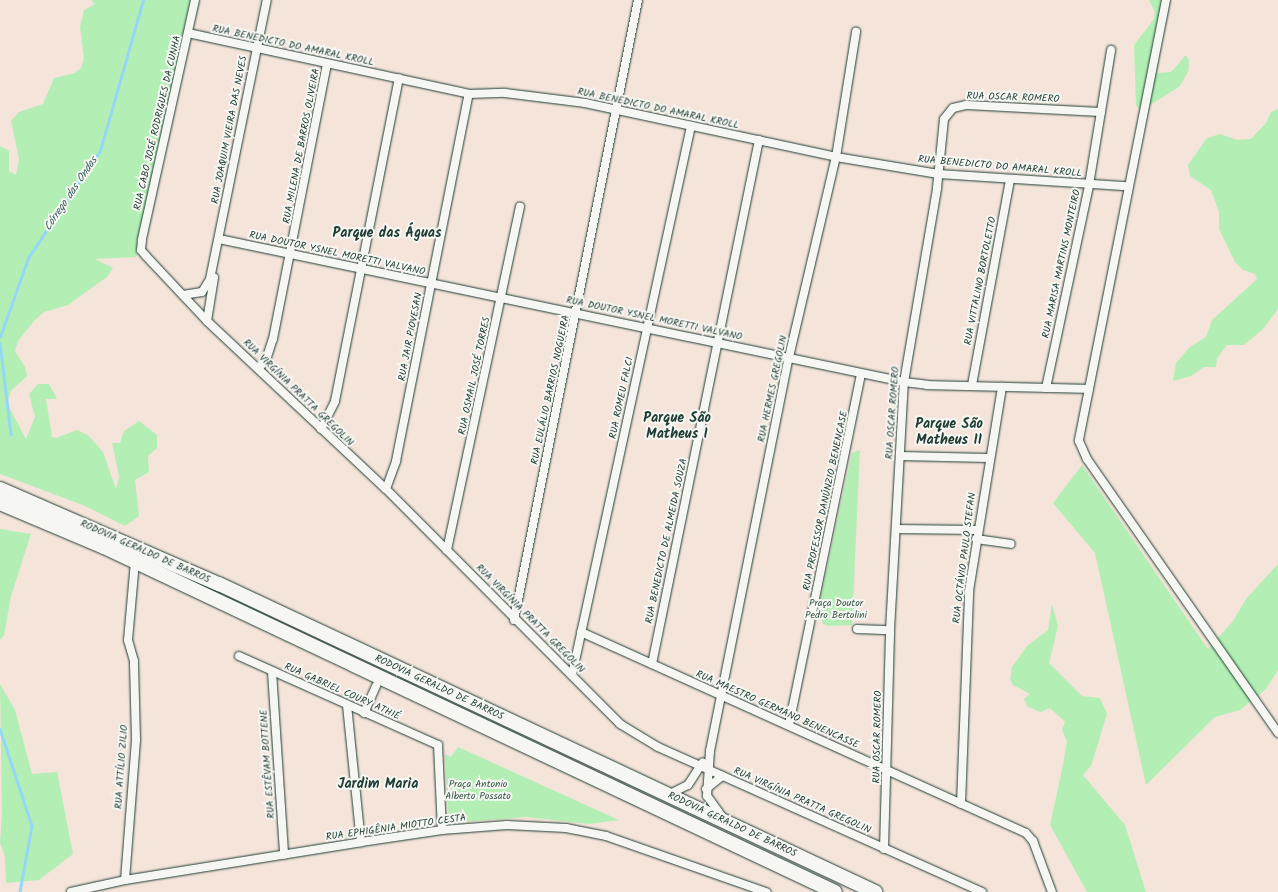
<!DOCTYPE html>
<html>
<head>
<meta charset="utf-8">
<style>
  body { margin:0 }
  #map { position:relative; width:1278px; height:892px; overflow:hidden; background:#f4e4da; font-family:Kalam,sans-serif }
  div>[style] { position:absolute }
  .green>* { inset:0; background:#b3efb4 }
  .stream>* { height:2.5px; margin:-1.25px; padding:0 1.25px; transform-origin:1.25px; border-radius:1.25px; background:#94d8f6 }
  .roads { filter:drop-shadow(0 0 1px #1f3d34) drop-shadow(0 0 1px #1f3d34) }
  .minor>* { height:8px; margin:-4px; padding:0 4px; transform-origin:4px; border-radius:4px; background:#f6f6f2 }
  .trunk>* { height:14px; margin:-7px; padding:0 7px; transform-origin:7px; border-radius:7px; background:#f6f6f2 }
  span { translate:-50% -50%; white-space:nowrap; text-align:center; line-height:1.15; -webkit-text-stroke:4px #f6f6f2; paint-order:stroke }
  .street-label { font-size:10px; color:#1f3d34 }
  .park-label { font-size:10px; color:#355847 }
  .water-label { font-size:11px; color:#365c5b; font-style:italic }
  .district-label { font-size:14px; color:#1f3d34; font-weight:700 }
</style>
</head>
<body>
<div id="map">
  <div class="green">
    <i style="clip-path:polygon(91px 0,190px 0,136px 257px,95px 259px,113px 268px,107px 277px,68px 305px,44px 312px,34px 321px,18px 341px,15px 351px,25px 367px,27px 376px,11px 391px,7px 403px,26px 439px,35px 417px,29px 394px,38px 384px,49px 384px,57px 399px,46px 399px,52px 437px,56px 438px,77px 430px,88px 435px,103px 452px,116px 489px,119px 477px,112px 443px,120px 443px,124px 431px,139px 421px,157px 435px,157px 448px,148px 456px,149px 472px,135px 480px,139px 516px,125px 526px,85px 506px,0 474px,0 146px,9px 151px,9px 171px,16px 175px,19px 159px,11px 121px,19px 112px,43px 104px,54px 78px,75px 73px,81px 68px,84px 59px,80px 27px,84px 10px,95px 4px)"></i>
    <i style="clip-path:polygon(1149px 0,1167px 0,1157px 73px,1171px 72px,1186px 55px,1189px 60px,1188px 72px,1180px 86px,1141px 111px,1136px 105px,1134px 45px,1154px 19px,1155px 12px)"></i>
    <i style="clip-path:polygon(1278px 109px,1278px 309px,1263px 329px,1244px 345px,1227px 345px,1217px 358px,1216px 367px,1204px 367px,1191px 376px,1173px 381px,1176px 363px,1190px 347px,1206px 337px,1212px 320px,1257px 279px,1255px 274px,1243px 270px,1235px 262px,1219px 229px,1219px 212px,1211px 190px,1190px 176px,1188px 165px,1207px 138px,1220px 134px,1237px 140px,1251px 139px,1266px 123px,1271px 112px)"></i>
    <i style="clip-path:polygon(860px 450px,852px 625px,829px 626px,823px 624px,818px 609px,852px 453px)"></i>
    <i style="clip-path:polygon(1082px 465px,1208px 649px,1233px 621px,1246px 599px,1278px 564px,1278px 670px,1266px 689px,1240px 710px,1215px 717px,1146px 785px,1095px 553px,1053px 503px)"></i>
    <i style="clip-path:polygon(0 529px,31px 534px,11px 596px,4px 635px,0 640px)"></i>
    <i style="clip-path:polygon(1052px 604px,1058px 626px,1049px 663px,1082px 696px,1100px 698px,1107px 714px,1091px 766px,1083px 775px,1125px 825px,1146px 892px,1087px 892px,1050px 825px,1063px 765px,1067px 741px,1062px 730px,1065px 722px,1050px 708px,1041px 712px,1028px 707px,1024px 699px,1030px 694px,1013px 685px,1010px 679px,1012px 667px,1027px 646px,1048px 630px)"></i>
    <i style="clip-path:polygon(0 684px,15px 710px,32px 774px,57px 772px,73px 854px,39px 880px,6px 883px,5px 857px,0 843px,2px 815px)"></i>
    <i style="clip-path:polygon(458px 747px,619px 820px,589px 824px,526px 817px,449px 823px,445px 754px,451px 757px)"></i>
  </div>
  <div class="stream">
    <i style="left:0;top:337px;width:84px;rotate:-70.5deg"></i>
    <i style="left:28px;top:258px;width:129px;rotate:-56.1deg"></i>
    <i style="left:100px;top:151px;width:157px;rotate:-74.1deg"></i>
    <i style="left:0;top:343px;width:92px;rotate:83.1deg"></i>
    <i style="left:0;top:729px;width:102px;rotate:71.7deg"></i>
    <i style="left:32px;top:826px;width:67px;rotate:100.3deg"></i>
  </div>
  <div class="roads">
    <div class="minor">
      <i style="left:195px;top:0;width:246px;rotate:102.5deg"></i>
      <i style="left:142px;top:240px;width:10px;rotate:96deg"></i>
      <i style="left:141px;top:250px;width:8px;rotate:50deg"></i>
      <i style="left:146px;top:256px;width:89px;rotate:46.8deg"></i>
      <i style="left:207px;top:321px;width:245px;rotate:43.2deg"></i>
      <i style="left:386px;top:489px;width:332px;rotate:45.1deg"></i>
      <i style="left:620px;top:724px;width:44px;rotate:31.2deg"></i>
      <i style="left:658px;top:747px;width:355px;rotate:24.1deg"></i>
      <i style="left:1166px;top:0;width:449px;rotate:101.2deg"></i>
      <i style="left:1079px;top:441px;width:20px;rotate:66deg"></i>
      <i style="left:1087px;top:459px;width:334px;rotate:55.1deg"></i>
      <i style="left:188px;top:33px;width:288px;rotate:12.2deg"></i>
      <i style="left:469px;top:94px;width:36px;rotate:-2deg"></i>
      <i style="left:505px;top:93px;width:81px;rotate:7.1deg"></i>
      <i style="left:585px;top:103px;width:257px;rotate:12.1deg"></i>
      <i style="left:836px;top:157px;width:104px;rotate:9.4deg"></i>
      <i style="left:939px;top:174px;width:188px;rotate:3.7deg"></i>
      <i style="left:219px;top:239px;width:700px;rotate:11.79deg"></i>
      <i style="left:904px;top:382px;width:23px;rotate:7deg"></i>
      <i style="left:927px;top:385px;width:162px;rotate:1.4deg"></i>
      <i style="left:183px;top:295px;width:19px;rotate:-9deg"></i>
      <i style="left:202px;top:292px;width:15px;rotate:-58deg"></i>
      <i style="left:210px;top:279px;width:285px;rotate:-78.5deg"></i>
      <i style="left:207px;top:321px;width:44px;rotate:-80.8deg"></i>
      <i style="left:259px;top:368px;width:11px;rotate:-49deg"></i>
      <i style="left:266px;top:360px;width:22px;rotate:-72deg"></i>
      <i style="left:273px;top:339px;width:279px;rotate:-78.9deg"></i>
      <i style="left:972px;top:385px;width:209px;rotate:-79.5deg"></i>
      <i style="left:1046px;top:388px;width:208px;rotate:-78deg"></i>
      <i style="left:1089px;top:185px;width:137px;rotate:-80.7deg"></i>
      <i style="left:321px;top:429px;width:31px;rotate:-63deg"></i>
      <i style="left:335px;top:401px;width:329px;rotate:-78.8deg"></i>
      <i style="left:900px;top:456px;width:88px;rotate:1.3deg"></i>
      <i style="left:386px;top:489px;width:30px;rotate:-70deg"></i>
      <i style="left:396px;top:461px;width:374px;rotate:-78.8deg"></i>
      <i style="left:896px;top:529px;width:81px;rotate:0.7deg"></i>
      <i style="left:976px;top:539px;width:35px;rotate:8deg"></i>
      <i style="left:447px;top:550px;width:351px;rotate:-78deg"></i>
      <i style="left:514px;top:620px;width:632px;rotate:-78.69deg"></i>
      <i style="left:857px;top:629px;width:33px;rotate:2deg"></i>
      <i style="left:581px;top:632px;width:488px;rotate:24.3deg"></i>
      <i style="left:1026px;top:833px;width:11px;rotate:49deg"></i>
      <i style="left:1033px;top:841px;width:54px;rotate:69.6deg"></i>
      <i style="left:239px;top:656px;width:218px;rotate:24.1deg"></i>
      <i style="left:438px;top:745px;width:85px;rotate:87.3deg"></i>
      <i style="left:652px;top:664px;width:535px;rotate:-78.46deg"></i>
      <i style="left:272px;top:672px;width:183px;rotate:86.2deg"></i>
      <i style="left:572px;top:675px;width:562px;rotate:-77.77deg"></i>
      <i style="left:347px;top:705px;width:138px;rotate:84.2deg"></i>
      <i style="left:364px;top:713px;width:30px;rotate:-66deg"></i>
      <i style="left:789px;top:725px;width:358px;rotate:-78.4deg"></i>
      <i style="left:706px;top:789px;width:21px;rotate:-39deg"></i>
      <i style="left:668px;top:795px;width:22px;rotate:-27deg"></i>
      <i style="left:688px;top:785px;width:27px;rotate:-57deg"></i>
      <i style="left:961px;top:804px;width:213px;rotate:-87.8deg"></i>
      <i style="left:969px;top:591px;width:207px;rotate:-80.8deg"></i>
      <i style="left:721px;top:815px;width:24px;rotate:-126deg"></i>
      <i style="left:707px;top:796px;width:45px;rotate:-86.2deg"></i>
      <i style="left:710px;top:751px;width:402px;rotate:-78.7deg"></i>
      <i style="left:789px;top:357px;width:205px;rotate:-76.8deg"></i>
      <i style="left:836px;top:157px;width:127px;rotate:-80.9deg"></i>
      <i style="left:884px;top:849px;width:219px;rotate:-88.4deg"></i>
      <i style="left:890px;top:630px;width:248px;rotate:-86.8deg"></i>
      <i style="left:904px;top:382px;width:197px;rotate:-80.3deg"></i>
      <i style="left:937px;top:188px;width:69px;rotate:-84.2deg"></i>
      <i style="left:944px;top:119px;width:14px;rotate:-51deg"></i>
      <i style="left:953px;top:108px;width:13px;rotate:-13deg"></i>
      <i style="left:966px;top:105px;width:135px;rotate:3deg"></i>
      <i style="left:125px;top:880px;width:140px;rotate:-85.5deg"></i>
      <i style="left:136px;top:740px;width:79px;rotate:-91.5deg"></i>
      <i style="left:134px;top:661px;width:22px;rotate:-106deg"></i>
      <i style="left:128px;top:640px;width:78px;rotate:-84.9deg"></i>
      <i style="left:71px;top:892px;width:55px;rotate:-12.5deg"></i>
      <i style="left:125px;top:880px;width:239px;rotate:-9.1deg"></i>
      <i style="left:361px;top:842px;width:82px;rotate:-8.4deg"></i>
      <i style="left:442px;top:830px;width:65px;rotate:-4.4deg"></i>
      <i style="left:507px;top:825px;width:59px;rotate:2.9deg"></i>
      <i style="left:566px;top:828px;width:41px;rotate:11.3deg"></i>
      <i style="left:606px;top:836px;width:170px;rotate:19.3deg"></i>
    </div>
    <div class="trunk">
      <i style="left:0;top:489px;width:239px;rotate:23.5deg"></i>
      <i style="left:219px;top:584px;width:725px;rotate:25.15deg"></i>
      <i style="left:0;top:503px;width:113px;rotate:22.9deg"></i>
      <i style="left:104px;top:547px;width:808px;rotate:25.27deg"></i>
    </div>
  </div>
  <div class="street-label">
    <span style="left:293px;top:46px;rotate:12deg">RUA BENEDICTO DO AMARAL KROLL</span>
    <span style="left:1013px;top:98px;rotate:2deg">RUA OSCAR ROMERO</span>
    <span style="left:658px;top:109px;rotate:12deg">RUA BENEDICTO DO AMARAL KROLL</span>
    <span style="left:158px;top:123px;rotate:-77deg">RUA CABO JOSÉ RODRIGUES DA CUNHA</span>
    <span style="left:230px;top:130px;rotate:-79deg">RUA JOAQUIM VIEIRA DAS NEVES</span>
    <span style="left:302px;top:146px;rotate:-79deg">RUA MILENA DE BARROS OLIVEIRA</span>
    <span style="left:1000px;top:167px;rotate:5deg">RUA BENEDICTO DO AMARAL KROLL</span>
    <span style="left:337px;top:254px;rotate:12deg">RUA DOUTOR YSNEL MORETTI VALVANO</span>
    <span style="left:1062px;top:264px;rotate:-78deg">RUA MARISA MARTINS MONTEIRO</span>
    <span style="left:981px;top:281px;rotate:-79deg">RUA VITTALINO BORTOLETTO</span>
    <span style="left:654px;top:319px;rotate:12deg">RUA DOUTOR YSNEL MORETTI VALVANO</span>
    <span style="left:411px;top:337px;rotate:-79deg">RUA JAIR PIOVESAN</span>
    <span style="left:475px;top:376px;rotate:-78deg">RUA OSMAIL JOSÉ TORRES</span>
    <span style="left:773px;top:389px;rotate:-78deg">RUA HERMES GREGOLIN</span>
    <span style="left:551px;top:390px;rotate:-78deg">RUA EULÁLIO BARRIOS NOGUEIRA</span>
    <span style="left:298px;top:393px;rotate:44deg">RUA VIRGÍNIA PRATTA GREGOLIN</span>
    <span style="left:622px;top:398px;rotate:-78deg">RUA ROMEU FALCI</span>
    <span style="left:893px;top:413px;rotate:-86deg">RUA OSCAR ROMERO</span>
    <span style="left:826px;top:501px;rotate:-78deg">RUA PROFESSOR DANÚNZIO BENENCASE</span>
    <span style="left:667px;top:541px;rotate:-78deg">RUA BENEDICTO DE ALMEIDA SOUZA</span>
    <span style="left:145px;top:552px;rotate:24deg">RODOVIA GERALDO DE BARROS</span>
    <span style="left:965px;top:558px;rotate:-83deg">RUA OCTÁVIO PAULO STEFAN</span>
    <span style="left:530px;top:619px;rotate:45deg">RUA VIRGÍNIA PRATTA GREGOLIN</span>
    <span style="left:439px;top:688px;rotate:25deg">RODOVIA GERALDO DE BARROS</span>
    <span style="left:342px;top:692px;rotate:24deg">RUA GABRIEL COURY ATHIÉ</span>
    <span style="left:777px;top:710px;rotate:24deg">RUA MAESTRO GERMANO BENENCASSE</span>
    <span style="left:878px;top:737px;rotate:-89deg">RUA OSCAR ROMERO</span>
    <span style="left:268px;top:764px;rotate:-94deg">RUA ESTÊVAM BOTTENE</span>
    <span style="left:122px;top:767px;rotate:-86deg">RUA ATTÍLIO ZILIO</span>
    <span style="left:802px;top:801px;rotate:24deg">RUA VIRGÍNIA PRATTA GREGOLIN</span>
    <span style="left:732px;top:825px;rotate:25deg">RODOVIA GERALDO DE BARROS</span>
    <span style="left:396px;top:828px;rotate:-8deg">RUA EPHIGÊNIA MIOTTO CESTA</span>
  </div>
  <div class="park-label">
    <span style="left:836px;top:609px">Praça Doutor<br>Pedro Bertolini</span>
    <span style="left:478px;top:790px">Praça Antonio<br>Alberto Possato</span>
  </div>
  <div class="water-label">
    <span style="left:71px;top:194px;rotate:-56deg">Córrego das Ondas</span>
  </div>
  <div class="district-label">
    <span style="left:387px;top:233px">Parque das Águas</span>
    <span style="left:677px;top:426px">Parque São<br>Matheus I</span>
    <span style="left:949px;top:432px">Parque São<br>Matheus II</span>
    <span style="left:378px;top:784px">Jardim Maria</span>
  </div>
</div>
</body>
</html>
